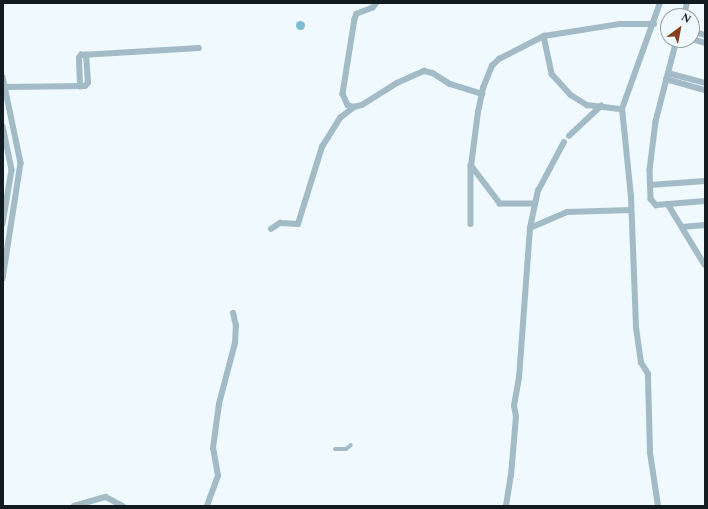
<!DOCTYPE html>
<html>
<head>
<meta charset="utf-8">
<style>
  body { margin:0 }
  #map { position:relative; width:708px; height:509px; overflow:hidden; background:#eff9fe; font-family:Spectral,serif }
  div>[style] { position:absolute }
  .water>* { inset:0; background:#7fbbd3 }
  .round { border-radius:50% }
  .pedestrian>* { height:4px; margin:-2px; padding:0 2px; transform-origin:2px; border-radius:2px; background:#a2bbc6 }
  .minor>* { height:5.5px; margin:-2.75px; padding:0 2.75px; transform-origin:2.75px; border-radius:2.75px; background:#a2bbc6 }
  span { translate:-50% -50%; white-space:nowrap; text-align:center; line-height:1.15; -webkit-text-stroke:3px #eff9fe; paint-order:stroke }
  .frame { position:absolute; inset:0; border:4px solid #121c20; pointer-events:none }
  .north { position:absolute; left:660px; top:8px; width:40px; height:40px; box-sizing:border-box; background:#eff9fe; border:1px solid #97a1a5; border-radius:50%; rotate:32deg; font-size:11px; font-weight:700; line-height:16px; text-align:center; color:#121c20 }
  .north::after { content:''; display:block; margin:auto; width:14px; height:18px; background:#853f1b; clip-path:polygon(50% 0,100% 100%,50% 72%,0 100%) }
</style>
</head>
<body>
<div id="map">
  <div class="water">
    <i class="round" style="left:295.5px;top:20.5px;width:9px;height:9px"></i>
  </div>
  <div class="pedestrian">
    <i style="left:335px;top:449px;width:11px"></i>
    <i style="left:346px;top:449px;width:6px;rotate:-39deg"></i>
  </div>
  <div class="minor">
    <i style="left:377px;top:3px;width:6px;rotate:129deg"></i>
    <i style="left:373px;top:8px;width:17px;rotate:159deg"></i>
    <i style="left:357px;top:14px;width:5px;rotate:112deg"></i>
    <i style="left:355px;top:19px;width:76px;rotate:99.1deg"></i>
    <i style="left:343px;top:94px;width:12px;rotate:66deg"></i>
    <i style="left:348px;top:105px;width:6px;rotate:18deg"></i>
    <i style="left:354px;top:107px;width:8px;rotate:-14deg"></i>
    <i style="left:362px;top:105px;width:41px;rotate:-32.2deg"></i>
    <i style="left:397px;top:83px;width:30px;rotate:-24deg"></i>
    <i style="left:424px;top:71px;width:9px;rotate:13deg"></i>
    <i style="left:433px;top:73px;width:20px;rotate:33deg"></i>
    <i style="left:450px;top:84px;width:34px;rotate:17deg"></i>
    <i style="left:684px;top:16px;width:13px;rotate:-77deg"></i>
    <i style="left:692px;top:31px;width:14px;rotate:17deg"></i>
    <i style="left:544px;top:36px;width:39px;rotate:78deg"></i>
    <i style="left:552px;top:74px;width:28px;rotate:48deg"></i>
    <i style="left:571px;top:95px;width:19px;rotate:32deg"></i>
    <i style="left:587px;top:105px;width:35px;rotate:7deg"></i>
    <i style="left:692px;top:39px;width:14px;rotate:17deg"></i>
    <i style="left:677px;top:40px;width:85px;rotate:104.4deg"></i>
    <i style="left:656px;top:122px;width:48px;rotate:97.1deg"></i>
    <i style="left:650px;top:170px;width:29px;rotate:88deg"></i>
    <i style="left:651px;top:199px;width:8px;rotate:50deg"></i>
    <i style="left:656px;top:205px;width:49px;rotate:-4.7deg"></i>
    <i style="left:668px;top:73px;width:38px;rotate:15deg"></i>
    <i style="left:3px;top:77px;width:88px;rotate:78.2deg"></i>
    <i style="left:21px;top:163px;width:117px;rotate:98.8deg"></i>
    <i style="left:666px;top:79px;width:41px;rotate:15.8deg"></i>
    <i style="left:5px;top:87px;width:80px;rotate:-0.7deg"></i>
    <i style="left:85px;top:86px;width:4px;rotate:-45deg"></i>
    <i style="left:88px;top:83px;width:28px;rotate:-94deg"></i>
    <i style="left:80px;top:87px;width:29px;rotate:-92deg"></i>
    <i style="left:79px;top:58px;width:4px;rotate:-56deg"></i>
    <i style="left:81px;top:55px;width:118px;rotate:-3.4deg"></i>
    <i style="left:3px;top:126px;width:45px;rotate:78.4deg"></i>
    <i style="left:12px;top:170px;width:55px;rotate:99.5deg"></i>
    <i style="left:569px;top:136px;width:44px;rotate:-43.2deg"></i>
    <i style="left:471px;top:166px;width:58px;rotate:90deg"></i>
    <i style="left:650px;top:185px;width:55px;rotate:-4.2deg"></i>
    <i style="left:534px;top:204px;width:34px;rotate:180deg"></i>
    <i style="left:500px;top:204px;width:48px;rotate:-127.3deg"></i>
    <i style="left:471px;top:166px;width:54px;rotate:-82.6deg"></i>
    <i style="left:478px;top:112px;width:25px;rotate:-78deg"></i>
    <i style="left:483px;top:88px;width:24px;rotate:-68deg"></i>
    <i style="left:492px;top:66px;width:10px;rotate:-45deg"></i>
    <i style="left:499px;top:59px;width:51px;rotate:-27.1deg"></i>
    <i style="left:544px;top:36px;width:77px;rotate:-9deg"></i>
    <i style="left:620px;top:24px;width:34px"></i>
    <i style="left:668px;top:204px;width:71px;rotate:58.8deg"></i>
    <i style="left:682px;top:227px;width:23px;rotate:-5deg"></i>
    <i style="left:530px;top:228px;width:40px;rotate:-23.4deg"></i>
    <i style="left:567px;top:212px;width:64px;rotate:-1.8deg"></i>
    <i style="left:271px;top:229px;width:11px;rotate:-34deg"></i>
    <i style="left:280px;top:223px;width:18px;rotate:3deg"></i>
    <i style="left:298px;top:224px;width:81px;rotate:-72.7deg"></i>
    <i style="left:322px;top:147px;width:34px;rotate:-58deg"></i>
    <i style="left:340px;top:118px;width:18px;rotate:-38deg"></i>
    <i style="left:74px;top:506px;width:33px;rotate:-16deg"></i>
    <i style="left:106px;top:497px;width:19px;rotate:28deg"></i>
    <i style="left:207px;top:506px;width:32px;rotate:-70deg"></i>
    <i style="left:218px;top:476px;width:28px;rotate:-100deg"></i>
    <i style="left:213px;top:448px;width:44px;rotate:-82.2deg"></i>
    <i style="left:219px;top:404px;width:63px;rotate:-75.3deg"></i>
    <i style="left:235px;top:343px;width:17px;rotate:-87deg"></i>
    <i style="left:236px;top:326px;width:13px;rotate:-103deg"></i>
    <i style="left:506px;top:506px;width:30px;rotate:-81deg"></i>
    <i style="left:511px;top:476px;width:59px;rotate:-85.2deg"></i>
    <i style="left:516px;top:417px;width:11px;rotate:-100deg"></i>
    <i style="left:514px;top:406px;width:28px;rotate:-80deg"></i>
    <i style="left:519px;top:378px;width:150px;rotate:-85.8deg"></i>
    <i style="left:530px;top:228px;width:38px;rotate:-78deg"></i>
    <i style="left:538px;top:191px;width:55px;rotate:-62deg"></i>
    <i style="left:658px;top:506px;width:54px;rotate:-98.6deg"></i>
    <i style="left:650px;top:453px;width:79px;rotate:-91.5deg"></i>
    <i style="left:648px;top:374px;width:13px;rotate:-122deg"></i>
    <i style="left:641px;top:363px;width:36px;rotate:-98deg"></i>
    <i style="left:636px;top:327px;width:130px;rotate:-92.2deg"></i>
    <i style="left:631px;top:197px;width:88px;rotate:-95.8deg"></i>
    <i style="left:622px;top:109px;width:113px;rotate:-70.3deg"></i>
  </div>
  <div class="frame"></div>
  <div class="north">N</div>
</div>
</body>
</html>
